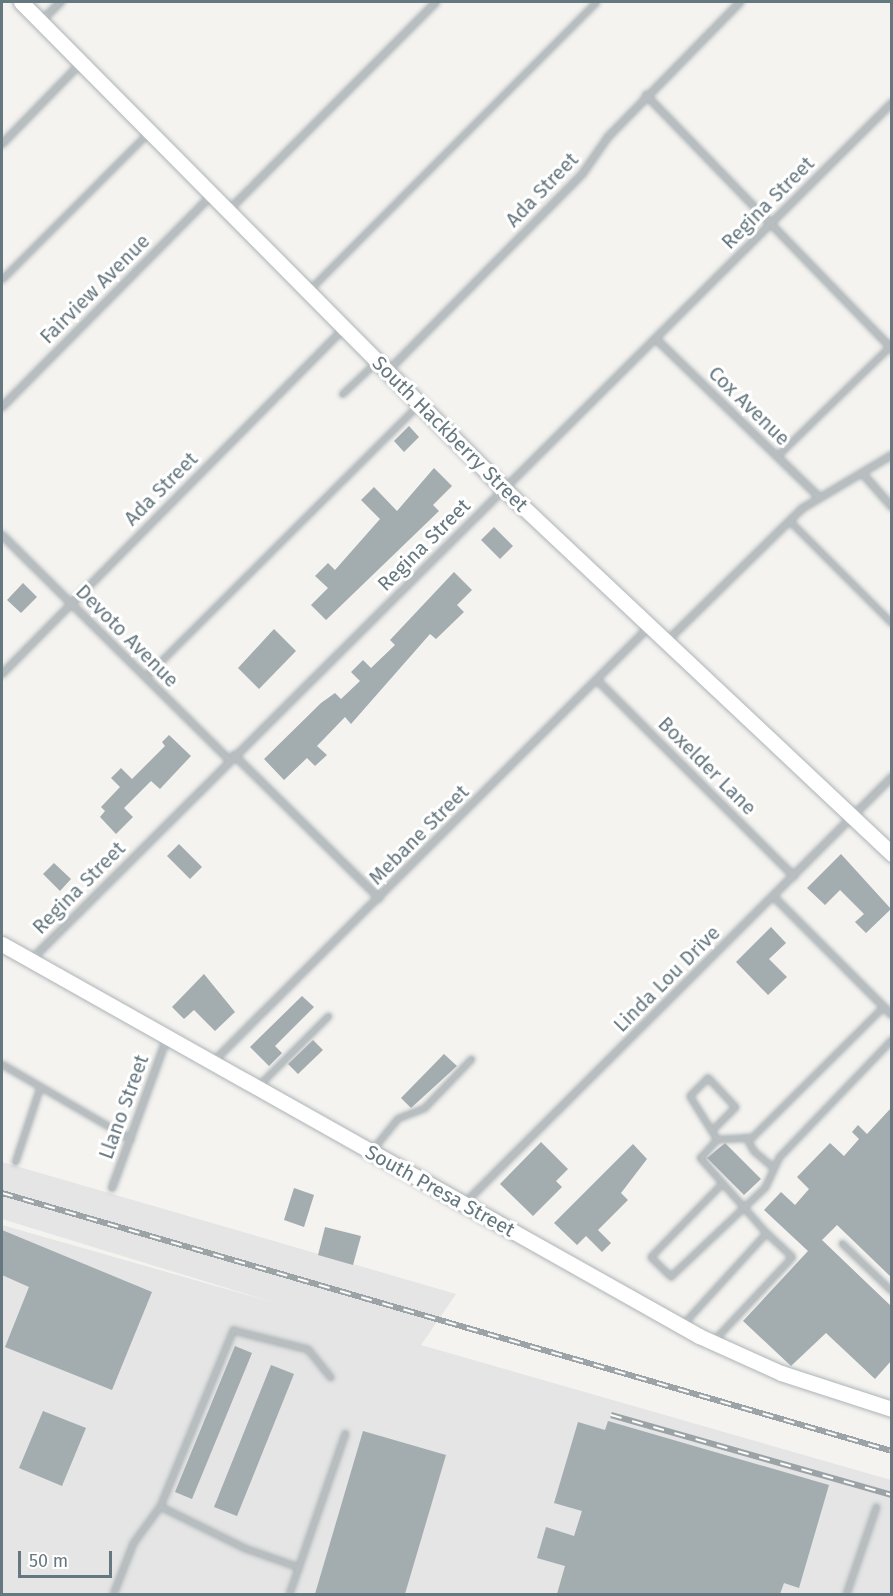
<!DOCTYPE html>
<html>
<head>
<meta charset="utf-8">
<style>
  body { margin:0 }
  #map { position:relative; width:893px; height:1596px; overflow:hidden; background:#f4f3f0; font-family:"Fira Sans",sans-serif }
  div>[style] { position:absolute }
  .built>* { inset:0; background:#e4e5e4 }
  .building>* { inset:0; background:#a3acaf }
  .roads { filter:drop-shadow(0 0 2px #adb4b7) drop-shadow(0 0 2px #adb4b7) }
  .lane>* { height:4.5px; margin:-2.25px; padding:0 2.25px; transform-origin:2.25px; border-radius:2.25px; background:#b8bec0 }
  .street>* { height:6px; margin:-3px; padding:0 3px; transform-origin:3px; border-radius:3px; background:#b8bec0 }
  .secondary>* { height:15px; margin:-7.5px; padding:0 7.5px; transform-origin:7.5px; border-radius:7.5px; background:#fff }
  .rail>* { height:6px; margin-top:-3px; transform-origin:0; background:repeating-linear-gradient(90deg,#fff 0 11px,#9ba3a6 0 22px); box-sizing:border-box; border-block:2px solid #9ba3a6 }
  span { translate:-50% -50%; white-space:nowrap; text-align:center; line-height:1.15; -webkit-text-stroke:6px #fff; paint-order:stroke }
  .street-label { font-size:20px; color:#65777f }
  .frame { position:absolute; inset:0; border:3px solid #65777f; pointer-events:none }
  .scale { position:absolute; left:18px; top:1551px; width:94px; height:27px; box-sizing:border-box; border:3px solid #65777f; border-top:0; padding-left:8px; font-size:18px; line-height:21px; white-space:nowrap; color:#65777f; -webkit-text-stroke:4px #fff; paint-order:stroke }
</style>
</head>
<body>
<div id="map">
  <div class="built">
    <i style="clip-path:polygon(2px 1162px,456px 1294px,421px 1345px,891px 1480px,891px 1594px,2px 1594px,2px 1225px,282px 1305px,2px 1219px)"></i>
  </div>
  <div class="building">
    <i style="clip-path:polygon(409px 426px,419px 437px,404px 452px,394px 441px)"></i>
    <i style="clip-path:polygon(434px 468px,452px 486px,433px 505px,439px 511px,326px 620px,311px 605px,328px 588px,315px 576px,328px 563px,335px 570px,380px 519px,361px 500px,374px 487px,397px 511px)"></i>
    <i style="clip-path:polygon(494px 527px,513px 546px,500px 559px,481px 540px)"></i>
    <i style="clip-path:polygon(454px 572px,472px 590px,457px 605px,464px 612px,436px 639px,430px 634px,351px 724px,345px 717px,317px 746px,327px 755px,315px 766px,307px 758px,284px 780px,264px 759px,321px 703px,335px 693px,341px 699px,360px 681px,351px 672px,363px 660px,371px 668px,395px 645px,390px 640px)"></i>
    <i style="clip-path:polygon(23px 583px,37px 597px,21px 613px,7px 600px)"></i>
    <i style="clip-path:polygon(274px 629px,296px 651px,259px 689px,238px 668px)"></i>
    <i style="clip-path:polygon(169px 735px,191px 756px,160px 789px,151px 781px,124px 808px,133px 817px,116px 834px,100px 817px,105px 811px,101px 807px,120px 787px,111px 778px,121px 768px,132px 779px,165px 746px,162px 742px)"></i>
    <i style="clip-path:polygon(179px 844px,202px 867px,190px 879px,167px 856px)"></i>
    <i style="clip-path:polygon(841px 854px,891px 909px,866px 933px,855px 922px,864px 914px,840px 890px,825px 905px,807px 888px)"></i>
    <i style="clip-path:polygon(54px 863px,71px 879px,60px 891px,43px 874px)"></i>
    <i style="clip-path:polygon(771px 927px,786px 943px,769px 959px,787px 977px,768px 995px,736px 962px)"></i>
    <i style="clip-path:polygon(204px 974px,235px 1012px,215px 1031px,194px 1010px,184px 1019px,172px 1007px)"></i>
    <i style="clip-path:polygon(302px 996px,314px 1007px,275px 1046px,282px 1053px,269px 1066px,250px 1047px)"></i>
    <i style="clip-path:polygon(313px 1040px,323px 1050px,298px 1074px,288px 1064px)"></i>
    <i style="clip-path:polygon(444px 1054px,457px 1066px,411px 1108px,401px 1098px)"></i>
    <i style="clip-path:polygon(891px 1108px,891px 1277px,837px 1225px,822px 1240px,891px 1306px,891px 1361px,875px 1379px,826px 1333px,791px 1366px,743px 1321px,808px 1251px,764px 1210px,781px 1192px,795px 1205px,809px 1189px,797px 1177px,830px 1143px,844px 1156px,859px 1139px,852px 1132px,858px 1125px,867px 1134px)"></i>
    <i style="clip-path:polygon(541px 1142px,568px 1169px,556px 1181px,562px 1187px,533px 1216px,500px 1184px)"></i>
    <i style="clip-path:polygon(725px 1143px,761px 1179px,744px 1195px,707px 1158px)"></i>
    <i style="clip-path:polygon(633px 1144px,647px 1159px,621px 1193px,628px 1200px,598px 1230px,611px 1243px,602px 1252px,586px 1236px,577px 1245px,554px 1223px)"></i>
    <i style="clip-path:polygon(294px 1188px,314px 1195px,304px 1227px,284px 1220px)"></i>
    <i style="clip-path:polygon(325px 1227px,361px 1236px,353px 1265px,318px 1255px)"></i>
    <i style="clip-path:polygon(2px 1230px,152px 1292px,112px 1390px,5px 1347px,29px 1287px,2px 1275px)"></i>
    <i style="clip-path:polygon(235px 1346px,252px 1353px,192px 1499px,175px 1492px)"></i>
    <i style="clip-path:polygon(271px 1365px,294px 1374px,237px 1516px,214px 1507px)"></i>
    <i style="clip-path:polygon(43px 1411px,86px 1428px,62px 1486px,19px 1468px)"></i>
    <i style="clip-path:polygon(608px 1421px,829px 1485px,799px 1588px,784px 1583px,780px 1594px,557px 1594px,565px 1566px,537px 1558px,546px 1527px,574px 1536px,582px 1511px,554px 1503px,578px 1422px,605px 1430px)"></i>
    <i style="clip-path:polygon(363px 1431px,446px 1455px,405px 1594px,315px 1594px)"></i>
  </div>
  <div class="roads">
    <div class="lane">
      <i style="left:2px;top:279px;width:206px;rotate:-45deg"></i>
      <i style="left:310px;top:289px;width:405px;rotate:-45.1deg"></i>
      <i style="left:342px;top:394px;width:45px;rotate:-43.2deg"></i>
      <i style="left:777px;top:456px;width:161px;rotate:-44.2deg"></i>
      <i style="left:790px;top:521px;width:144px;rotate:45deg"></i>
      <i style="left:145px;top:677px;width:384px;rotate:-44.9deg"></i>
      <i style="left:2px;top:1064px;width:149px;rotate:30.2deg"></i>
      <i style="left:258px;top:1086px;width:99px;rotate:-45deg"></i>
      <i style="left:714px;top:1128px;width:30px;rotate:-45deg"></i>
      <i style="left:735px;top:1107px;width:40px;rotate:-133deg"></i>
      <i style="left:708px;top:1078px;width:25px;rotate:135deg"></i>
      <i style="left:690px;top:1096px;width:51px;rotate:57.9deg"></i>
      <i style="left:746px;top:1137px;width:16px;rotate:60deg"></i>
      <i style="left:754px;top:1151px;width:26px;rotate:40deg"></i>
      <i style="left:372px;top:1150px;width:41px;rotate:-50.9deg"></i>
      <i style="left:398px;top:1118px;width:28px;rotate:-21deg"></i>
      <i style="left:424px;top:1108px;width:68px;rotate:-46.2deg"></i>
      <i style="left:15px;top:1162px;width:79px;rotate:-71.6deg"></i>
      <i style="left:721px;top:1185px;width:100px;rotate:134.2deg"></i>
      <i style="left:651px;top:1257px;width:28px;rotate:44deg"></i>
      <i style="left:671px;top:1276px;width:129px;rotate:-43.4deg"></i>
      <i style="left:765px;top:1187px;width:33px;rotate:-65deg"></i>
      <i style="left:779px;top:1157px;width:163px;rotate:-46.2deg"></i>
      <i style="left:842px;top:1243px;width:69px;rotate:43.8deg"></i>
      <i style="left:684px;top:1323px;width:122px;rotate:-47.7deg"></i>
      <i style="left:766px;top:1233px;width:100px;rotate:-131.3deg"></i>
      <i style="left:700px;top:1158px;width:25px;rotate:-48deg"></i>
      <i style="left:717px;top:1139px;width:35px;rotate:-3deg"></i>
      <i style="left:752px;top:1137px;width:185px;rotate:-44.8deg"></i>
      <i style="left:713px;top:1341px;width:115px;rotate:-46.8deg"></i>
      <i style="left:792px;top:1257px;width:35px;rotate:-137deg"></i>
      <i style="left:160px;top:1506px;width:95px;rotate:26.3deg"></i>
      <i style="left:245px;top:1548px;width:57px;rotate:19.4deg"></i>
      <i style="left:113px;top:1594px;width:55px;rotate:-68.6deg"></i>
      <i style="left:133px;top:1543px;width:46px;rotate:-53.9deg"></i>
      <i style="left:160px;top:1506px;width:191px;rotate:-67.5deg"></i>
      <i style="left:233px;top:1330px;width:77px;rotate:14.2deg"></i>
      <i style="left:308px;top:1349px;width:36px;rotate:51deg"></i>
      <i style="left:289px;top:1594px;width:170px;rotate:-70.8deg"></i>
      <i style="left:846px;top:1594px;width:92px;rotate:-71deg"></i>
    </div>
    <div class="street">
      <i style="left:41px;top:21px;width:28px;rotate:-44deg"></i>
      <i style="left:646px;top:95px;width:354px;rotate:45.9deg"></i>
      <i style="left:2px;top:144px;width:113px;rotate:-45.7deg"></i>
      <i style="left:229px;top:210px;width:293px;rotate:-45.1deg"></i>
      <i style="left:656px;top:339px;width:227px;rotate:44.1deg"></i>
      <i style="left:388px;top:371px;width:278px;rotate:-45.4deg"></i>
      <i style="left:583px;top:173px;width:44px;rotate:-55.2deg"></i>
      <i style="left:608px;top:137px;width:189px;rotate:-45.6deg"></i>
      <i style="left:2px;top:407px;width:298px;rotate:-45.3deg"></i>
      <i style="left:863px;top:474px;width:44px;rotate:48.7deg"></i>
      <i style="left:2px;top:535px;width:320px;rotate:44.7deg"></i>
      <i style="left:667px;top:641px;width:190px;rotate:-44.4deg"></i>
      <i style="left:803px;top:508px;width:104px;rotate:-30.8deg"></i>
      <i style="left:2px;top:674px;width:485px;rotate:-45.3deg"></i>
      <i style="left:597px;top:680px;width:278px;rotate:44.9deg"></i>
      <i style="left:234px;top:755px;width:204px;rotate:44.6deg"></i>
      <i style="left:773px;top:896px;width:168px;rotate:45deg"></i>
      <i style="left:31px;top:960px;width:1215px;rotate:-44.87deg"></i>
      <i style="left:212px;top:1063px;width:616px;rotate:-44.93deg"></i>
      <i style="left:112px;top:1188px;width:160px;rotate:-69.9deg"></i>
      <i style="left:464px;top:1204px;width:605px;rotate:-44.93deg"></i>
    </div>
    <div class="secondary">
      <i style="left:21px;top:2px;width:686px;rotate:45.24deg"></i>
      <i style="left:504px;top:489px;width:533px;rotate:43.25deg"></i>
      <i style="left:2px;top:944px;width:800px;rotate:29.35deg"></i>
      <i style="left:699px;top:1336px;width:90px;rotate:24.3deg"></i>
      <i style="left:781px;top:1373px;width:117px;rotate:18deg"></i>
    </div>
  </div>
  <div class="rail">
    <i style="left:2px;top:1193px;width:927px;rotate:16.17deg"></i>
    <i style="left:611px;top:1415px;width:292px;rotate:15.9deg"></i>
  </div>
  <div class="street-label">
    <span style="left:542px;top:190px;rotate:-46deg">Ada Street</span>
    <span style="left:768px;top:203px;rotate:-45deg">Regina Street</span>
    <span style="left:95px;top:289px;rotate:-45deg">Fairview Avenue</span>
    <span style="left:749px;top:406px;rotate:44deg">Cox Avenue</span>
    <span style="left:450px;top:434px;rotate:45deg">South Hackberry Street</span>
    <span style="left:161px;top:489px;rotate:-45deg">Ada Street</span>
    <span style="left:424px;top:545px;rotate:-45deg">Regina Street</span>
    <span style="left:127px;top:636px;rotate:45deg">Devoto Avenue</span>
    <span style="left:707px;top:766px;rotate:45deg">Boxelder Lane</span>
    <span style="left:419px;top:835px;rotate:-45deg">Mebane Street</span>
    <span style="left:79px;top:888px;rotate:-45deg">Regina Street</span>
    <span style="left:667px;top:979px;rotate:-45deg">Linda Lou Drive</span>
    <span style="left:124px;top:1107px;rotate:-70deg">Llano Street</span>
    <span style="left:440px;top:1191px;rotate:29deg">South Presa Street</span>
  </div>
  <div class="frame"></div>
  <div class="scale">50 m</div>
</div>
</body>
</html>
